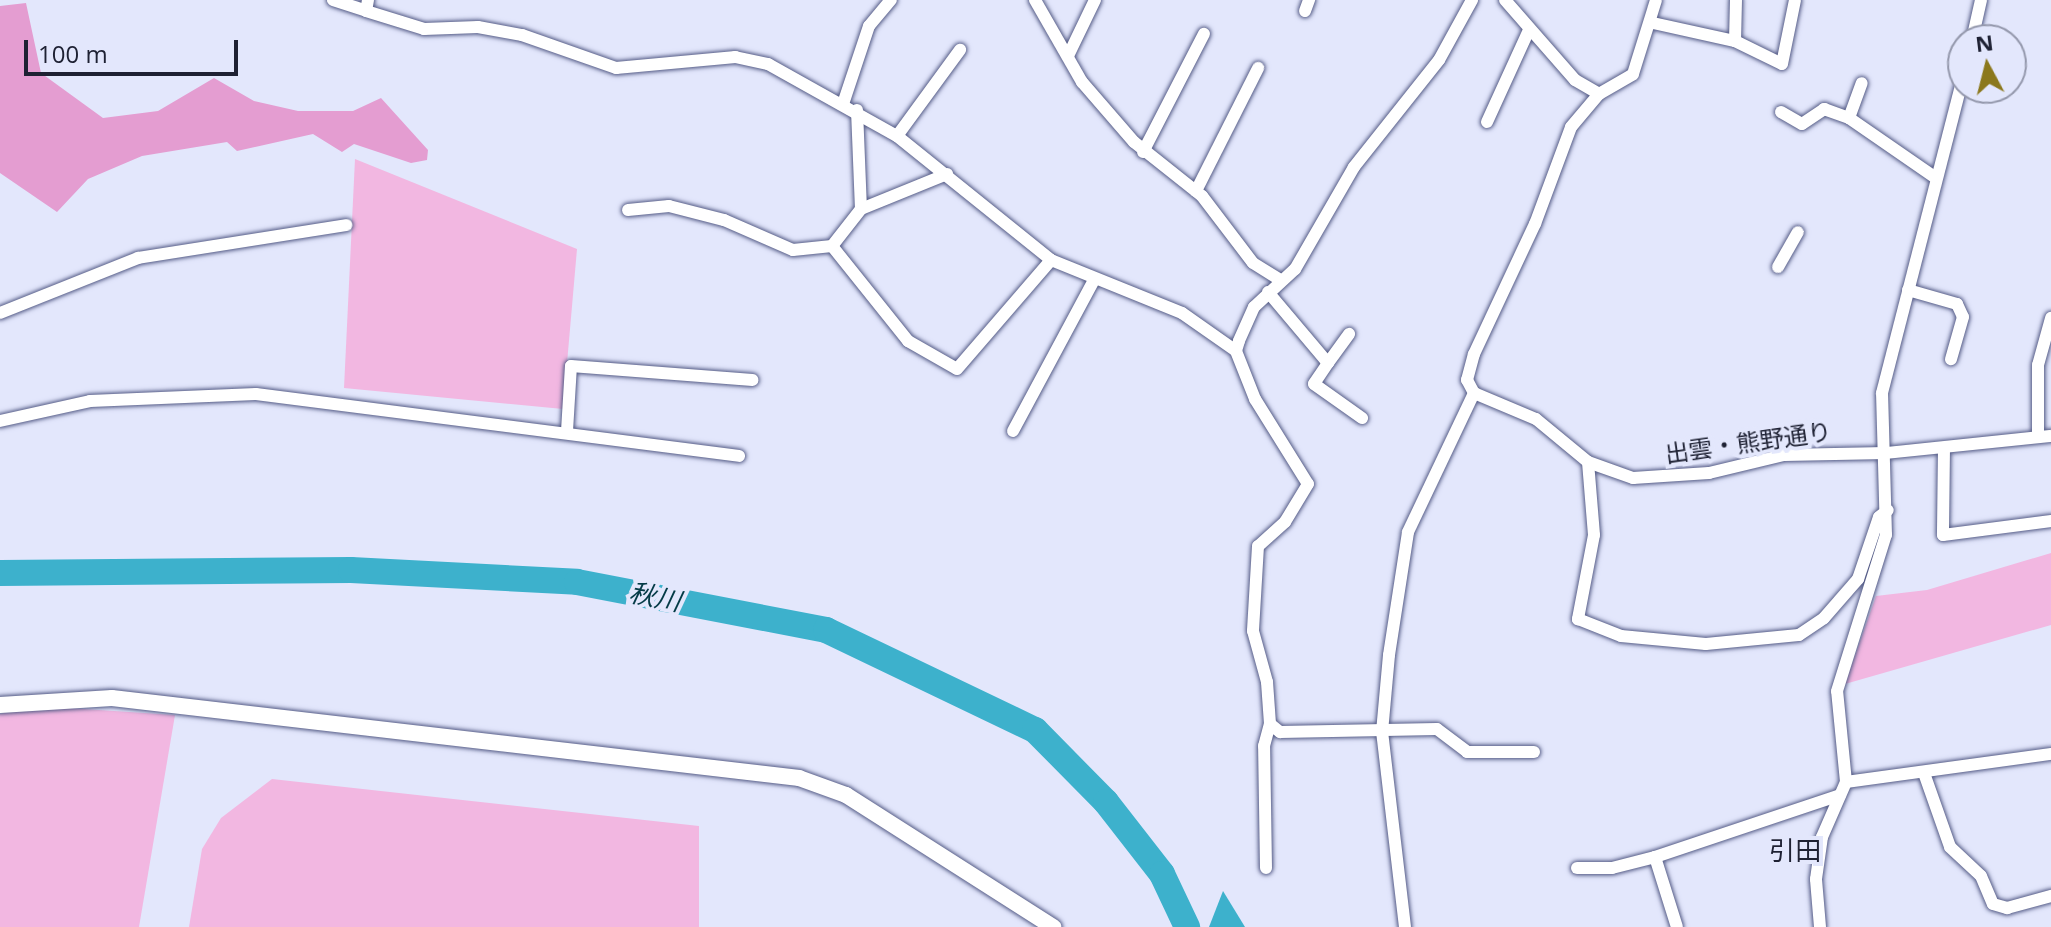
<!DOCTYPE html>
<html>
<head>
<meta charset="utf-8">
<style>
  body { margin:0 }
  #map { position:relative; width:2051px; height:927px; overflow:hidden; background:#e3e7fc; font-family:"Open Sans","Noto Sans JP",sans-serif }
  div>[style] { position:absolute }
  .green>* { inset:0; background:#f2b7e1 }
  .forest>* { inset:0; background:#e49dd1 }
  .water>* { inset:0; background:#3db1cc }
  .river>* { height:26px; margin:-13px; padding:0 13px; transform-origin:13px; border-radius:13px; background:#3db1cc }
  .roads { filter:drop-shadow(0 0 2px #555c87) drop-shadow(0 0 2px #555c87) }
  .street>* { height:12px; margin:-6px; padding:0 6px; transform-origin:6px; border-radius:6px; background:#fff }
  .secondary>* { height:16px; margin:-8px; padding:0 8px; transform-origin:8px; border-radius:8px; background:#fff }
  span { translate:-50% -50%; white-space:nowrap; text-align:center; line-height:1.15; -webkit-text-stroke:8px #e3e7fc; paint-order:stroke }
  .street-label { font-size:24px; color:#1e2133 }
  .water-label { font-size:26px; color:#043a46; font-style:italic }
  .neighbourhood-label { font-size:26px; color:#1e2133 }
  .north { position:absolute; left:1947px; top:24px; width:80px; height:80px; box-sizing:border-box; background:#e3e7fc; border:2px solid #9498ac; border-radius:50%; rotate:353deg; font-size:22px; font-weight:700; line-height:32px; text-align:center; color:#1e2133 }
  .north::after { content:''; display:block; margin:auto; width:28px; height:36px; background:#8b781c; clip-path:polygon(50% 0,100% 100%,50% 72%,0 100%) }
  .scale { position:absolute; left:24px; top:40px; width:214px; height:36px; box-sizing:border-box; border:4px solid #1e2133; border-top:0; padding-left:10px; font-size:24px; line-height:28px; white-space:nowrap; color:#1e2133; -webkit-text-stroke:6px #e3e7fc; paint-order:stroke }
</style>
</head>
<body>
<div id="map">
  <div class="green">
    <i style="clip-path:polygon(355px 159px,577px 249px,563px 409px,344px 388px)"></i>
    <i style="clip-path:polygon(2051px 553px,2051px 625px,1845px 684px,1876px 596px,1927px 590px)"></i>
    <i style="clip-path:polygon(38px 706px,175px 715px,139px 927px,0 927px,0 714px)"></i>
    <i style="clip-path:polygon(272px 779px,699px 826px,699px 927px,189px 927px,202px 849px,221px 818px)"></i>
  </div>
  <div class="forest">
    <i style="clip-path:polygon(26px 3px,41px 73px,103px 118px,158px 111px,214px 78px,254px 101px,298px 111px,353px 111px,381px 98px,428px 150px,427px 160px,411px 163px,354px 144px,342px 152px,313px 134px,237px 151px,227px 142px,142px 156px,88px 179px,57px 212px,0 173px,0 6px)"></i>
  </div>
  <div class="water">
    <i style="clip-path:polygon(1223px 891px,1245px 927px,1209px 927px)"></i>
  </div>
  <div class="river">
    <i style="left:0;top:573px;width:351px;rotate:-0.5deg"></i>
    <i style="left:351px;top:570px;width:226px;rotate:3deg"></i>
    <i style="left:577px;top:582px;width:254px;rotate:10.9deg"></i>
    <i style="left:826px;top:630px;width:232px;rotate:25.6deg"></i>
    <i style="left:1035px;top:730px;width:101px;rotate:45.4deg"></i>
    <i style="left:1106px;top:802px;width:91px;rotate:52.1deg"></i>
    <i style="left:1162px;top:874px;width:59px;rotate:64.7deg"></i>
  </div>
  <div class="roads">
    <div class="street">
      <i style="left:333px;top:0;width:35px;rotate:18deg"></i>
      <i style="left:368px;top:0;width:11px;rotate:100deg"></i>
      <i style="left:366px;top:11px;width:61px;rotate:17.2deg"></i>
      <i style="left:424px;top:29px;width:54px;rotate:-2.1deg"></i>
      <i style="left:478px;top:27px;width:45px;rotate:10.3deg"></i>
      <i style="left:522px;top:35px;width:100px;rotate:19.3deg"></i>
      <i style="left:616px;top:68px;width:120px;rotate:-5.3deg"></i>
      <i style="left:735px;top:57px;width:34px;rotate:12deg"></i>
      <i style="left:768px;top:64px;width:148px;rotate:29.2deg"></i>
      <i style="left:897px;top:136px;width:198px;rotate:38.8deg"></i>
      <i style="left:1051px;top:260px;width:141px;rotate:22deg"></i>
      <i style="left:1182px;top:313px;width:66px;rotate:35.1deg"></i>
      <i style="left:1035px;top:0;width:95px;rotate:60.2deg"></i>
      <i style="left:1082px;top:82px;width:79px;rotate:49.1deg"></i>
      <i style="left:1134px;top:142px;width:87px;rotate:38.5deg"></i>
      <i style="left:1202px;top:196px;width:84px;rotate:52.7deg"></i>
      <i style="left:1253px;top:263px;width:32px;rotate:32deg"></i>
      <i style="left:1472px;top:0;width:68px;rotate:118.8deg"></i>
      <i style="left:1439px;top:60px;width:137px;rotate:128.5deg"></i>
      <i style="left:1354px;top:167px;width:118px;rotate:120deg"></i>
      <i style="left:1295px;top:269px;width:56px;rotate:137.2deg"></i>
      <i style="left:1254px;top:307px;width:37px;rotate:114deg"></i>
      <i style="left:1239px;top:341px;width:10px;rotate:107deg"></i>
      <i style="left:1236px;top:351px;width:52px;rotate:68.4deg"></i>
      <i style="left:1255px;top:399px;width:100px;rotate:58.1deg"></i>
      <i style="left:1308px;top:484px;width:44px;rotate:121.2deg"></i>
      <i style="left:1285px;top:522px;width:36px;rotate:138deg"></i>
      <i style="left:1258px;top:546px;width:85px;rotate:93.4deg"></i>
      <i style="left:1253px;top:631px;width:53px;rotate:74.6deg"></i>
      <i style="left:1267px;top:682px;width:42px;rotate:85.9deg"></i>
      <i style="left:1270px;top:724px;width:13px;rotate:39deg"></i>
      <i style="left:1280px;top:732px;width:157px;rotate:-1.1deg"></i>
      <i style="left:1437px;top:729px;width:38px;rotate:37deg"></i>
      <i style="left:1467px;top:752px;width:67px"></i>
      <i style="left:1505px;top:0;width:106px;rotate:48.8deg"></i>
      <i style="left:1575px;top:80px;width:28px;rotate:30deg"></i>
      <i style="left:1305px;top:11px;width:12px;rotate:-70deg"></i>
      <i style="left:1653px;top:23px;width:84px;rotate:12.4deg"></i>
      <i style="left:1735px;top:41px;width:52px;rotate:26.1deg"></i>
      <i style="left:1782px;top:64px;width:65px;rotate:-78.5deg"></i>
      <i style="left:1972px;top:40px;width:41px;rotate:-77.3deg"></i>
      <i style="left:1735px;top:41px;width:41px;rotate:-88.6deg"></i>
      <i style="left:1068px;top:56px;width:62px;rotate:-64.3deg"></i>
      <i style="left:844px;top:101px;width:79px;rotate:-71.6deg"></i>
      <i style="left:869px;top:26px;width:34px;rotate:-50deg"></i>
      <i style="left:857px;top:110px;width:99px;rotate:87.7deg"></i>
      <i style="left:861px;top:209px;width:47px;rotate:128.1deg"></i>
      <i style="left:832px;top:246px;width:122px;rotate:51.3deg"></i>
      <i style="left:908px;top:341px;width:56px;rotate:29.7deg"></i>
      <i style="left:957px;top:369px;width:144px;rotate:-49.2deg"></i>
      <i style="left:1781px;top:112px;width:24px;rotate:30deg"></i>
      <i style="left:1802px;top:124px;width:27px;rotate:-34deg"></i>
      <i style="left:1824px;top:109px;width:27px;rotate:20deg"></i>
      <i style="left:1849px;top:118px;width:106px;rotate:34.6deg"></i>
      <i style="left:1849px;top:118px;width:37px;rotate:-70deg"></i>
      <i style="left:1487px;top:122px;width:99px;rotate:-65.5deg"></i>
      <i style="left:897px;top:136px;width:107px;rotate:-53.8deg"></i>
      <i style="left:1143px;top:152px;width:133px;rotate:-62.7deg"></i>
      <i style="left:1196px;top:191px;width:138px;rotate:-63.2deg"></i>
      <i style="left:861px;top:209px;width:93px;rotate:-22.1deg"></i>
      <i style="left:628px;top:210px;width:41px;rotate:-5.6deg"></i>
      <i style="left:669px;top:206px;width:57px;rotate:14.3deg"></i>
      <i style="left:724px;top:220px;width:75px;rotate:23.5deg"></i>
      <i style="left:793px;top:250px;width:39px;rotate:-6deg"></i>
      <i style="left:1778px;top:267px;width:40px;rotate:-60.3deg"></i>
      <i style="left:1908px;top:290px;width:51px;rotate:15.9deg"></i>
      <i style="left:1957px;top:304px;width:14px;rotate:65deg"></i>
      <i style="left:1963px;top:317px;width:44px;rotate:105.9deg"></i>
      <i style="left:1268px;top:292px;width:93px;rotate:49.8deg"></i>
      <i style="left:1328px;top:363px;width:36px;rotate:-54deg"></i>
      <i style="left:0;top:313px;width:149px;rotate:-21.7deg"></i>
      <i style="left:138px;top:258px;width:211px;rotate:-9deg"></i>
      <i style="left:1328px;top:363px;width:25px;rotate:124deg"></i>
      <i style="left:1314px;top:384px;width:59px;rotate:35.3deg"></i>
      <i style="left:1474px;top:393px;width:67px;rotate:22.8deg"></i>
      <i style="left:1536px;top:419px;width:67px;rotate:39.6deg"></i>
      <i style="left:1588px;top:462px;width:48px;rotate:19.6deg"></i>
      <i style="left:1633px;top:478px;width:76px;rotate:-3.8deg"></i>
      <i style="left:1709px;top:473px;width:77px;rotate:-13.5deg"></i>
      <i style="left:1784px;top:455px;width:102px;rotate:-1.1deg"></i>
      <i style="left:1886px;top:453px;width:166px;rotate:-5.9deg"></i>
      <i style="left:1474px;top:393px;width:15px;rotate:-118deg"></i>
      <i style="left:1467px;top:380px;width:27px;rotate:-75deg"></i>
      <i style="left:1474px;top:354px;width:144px;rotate:-64.9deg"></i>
      <i style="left:1535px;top:224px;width:103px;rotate:-69.6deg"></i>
      <i style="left:1571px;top:127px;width:43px;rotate:-49.7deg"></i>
      <i style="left:1599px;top:94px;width:39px;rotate:-30deg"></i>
      <i style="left:1633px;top:74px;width:77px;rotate:-72.7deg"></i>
      <i style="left:0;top:421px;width:92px;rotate:-12.5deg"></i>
      <i style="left:90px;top:401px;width:166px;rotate:-2.4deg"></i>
      <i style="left:256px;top:394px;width:487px;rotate:7.3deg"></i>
      <i style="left:567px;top:431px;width:65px;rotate:-86.5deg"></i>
      <i style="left:571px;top:366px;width:182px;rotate:4.4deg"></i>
      <i style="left:1013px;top:431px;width:169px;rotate:-61.8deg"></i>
      <i style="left:2038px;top:437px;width:72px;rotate:-90deg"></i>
      <i style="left:2038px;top:365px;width:49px;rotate:-74.5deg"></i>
      <i style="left:1944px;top:448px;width:87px;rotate:90.7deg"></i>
      <i style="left:1943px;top:535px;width:109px;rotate:-7.4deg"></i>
      <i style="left:1588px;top:462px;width:73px;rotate:85.3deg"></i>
      <i style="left:1594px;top:535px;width:86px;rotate:100.8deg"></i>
      <i style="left:1578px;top:619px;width:46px;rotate:21.6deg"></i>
      <i style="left:1621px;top:636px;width:85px;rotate:5.4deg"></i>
      <i style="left:1706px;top:644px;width:93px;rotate:-5.5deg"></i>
      <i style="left:1799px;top:635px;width:30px;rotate:-34deg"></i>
      <i style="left:1824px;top:618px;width:52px;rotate:-48.9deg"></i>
      <i style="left:1858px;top:579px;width:65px;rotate:-71.3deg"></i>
      <i style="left:1879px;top:517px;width:11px;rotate:-38deg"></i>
      <i style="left:1924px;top:773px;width:78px;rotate:70.6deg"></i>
      <i style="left:1950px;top:847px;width:42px;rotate:43.1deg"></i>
      <i style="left:1981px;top:876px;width:30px;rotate:67deg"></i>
      <i style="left:1993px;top:904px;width:15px;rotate:16deg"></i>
      <i style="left:2007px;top:908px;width:46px;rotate:-15.3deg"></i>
      <i style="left:1846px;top:782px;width:207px;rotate:-7.8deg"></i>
      <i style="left:1655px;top:857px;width:73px;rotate:72.6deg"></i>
      <i style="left:1266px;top:868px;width:122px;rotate:-90.9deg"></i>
      <i style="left:1264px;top:746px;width:23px;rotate:-75deg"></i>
      <i style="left:1577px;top:868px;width:35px"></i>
      <i style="left:1612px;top:868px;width:44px;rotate:-14.3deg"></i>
      <i style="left:1655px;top:857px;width:195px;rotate:-18.5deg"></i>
      <i style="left:1405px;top:927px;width:196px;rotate:-96.7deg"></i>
      <i style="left:1382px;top:732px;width:77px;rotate:-84.8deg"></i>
      <i style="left:1389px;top:655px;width:124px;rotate:-81.2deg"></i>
      <i style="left:1408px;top:532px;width:154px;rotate:-64.6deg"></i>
      <i style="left:1820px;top:927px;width:48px;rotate:-94.8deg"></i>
      <i style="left:1816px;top:879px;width:42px;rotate:-81.9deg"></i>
      <i style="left:1822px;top:837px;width:60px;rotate:-66.4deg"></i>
      <i style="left:1846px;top:782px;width:91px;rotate:-95.6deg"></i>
      <i style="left:1837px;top:691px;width:164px;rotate:-72.6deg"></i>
      <i style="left:1886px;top:535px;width:142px;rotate:-91.6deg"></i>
      <i style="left:1882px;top:393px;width:325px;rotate:-75.6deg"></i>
    </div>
    <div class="secondary">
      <i style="left:0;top:705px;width:112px;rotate:-3.6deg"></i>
      <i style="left:112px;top:698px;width:692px;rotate:6.64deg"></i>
      <i style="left:799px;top:778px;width:50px;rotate:19.9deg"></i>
      <i style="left:846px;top:795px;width:246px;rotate:32.5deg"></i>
    </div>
  </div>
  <div class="street-label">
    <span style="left:1748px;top:442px;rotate:-8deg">出雲・熊野通り</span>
  </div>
  <div class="water-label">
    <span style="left:655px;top:597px;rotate:11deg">秋川</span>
  </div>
  <div class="neighbourhood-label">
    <span style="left:1795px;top:851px">引田</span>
  </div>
  <div class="north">N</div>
  <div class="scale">100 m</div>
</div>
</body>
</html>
